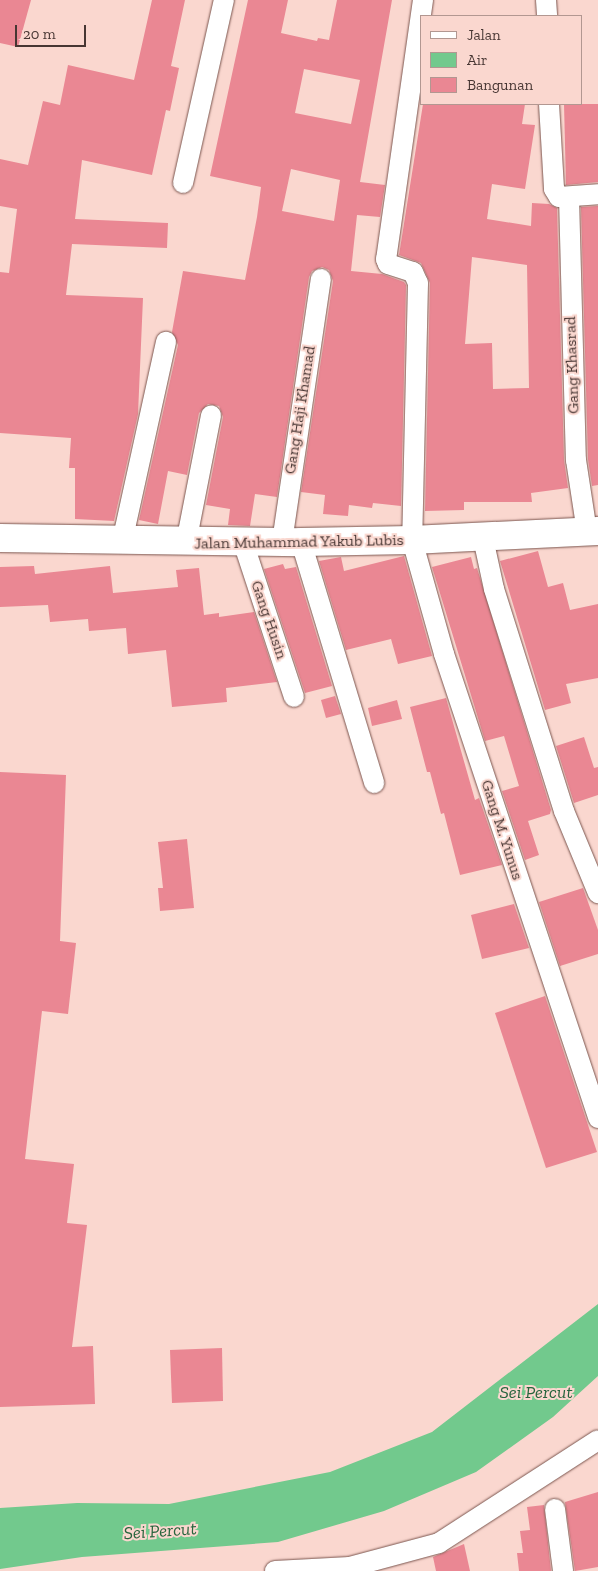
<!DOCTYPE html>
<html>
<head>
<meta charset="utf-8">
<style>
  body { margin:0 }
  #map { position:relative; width:598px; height:1571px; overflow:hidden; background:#fad7cf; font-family:"Zilla Slab",serif }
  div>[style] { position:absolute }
  .water>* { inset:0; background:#72c98d }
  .building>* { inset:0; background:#ea8793 }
  .roads { filter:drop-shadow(0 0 1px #7b564f) drop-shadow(0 0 1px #7b564f) }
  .street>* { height:20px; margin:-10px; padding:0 10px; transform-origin:10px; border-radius:10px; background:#fff }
  .secondary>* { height:28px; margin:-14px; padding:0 14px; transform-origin:14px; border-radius:14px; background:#fff }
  span { translate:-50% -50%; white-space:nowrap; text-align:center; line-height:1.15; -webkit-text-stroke:4px #fad7cf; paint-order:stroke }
  .street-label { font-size:16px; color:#473633 }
  .water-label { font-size:18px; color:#26643c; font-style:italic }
  .legend { position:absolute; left:420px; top:15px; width:162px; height:90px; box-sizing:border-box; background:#fad7cf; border:1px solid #b29791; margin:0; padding:6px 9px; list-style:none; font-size:15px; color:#473633 }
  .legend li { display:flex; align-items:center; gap:10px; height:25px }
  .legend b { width:25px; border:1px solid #b29791 }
  .scale { position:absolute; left:15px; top:25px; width:71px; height:22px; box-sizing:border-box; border:2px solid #473633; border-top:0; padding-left:6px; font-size:15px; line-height:18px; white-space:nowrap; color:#473633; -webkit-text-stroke:4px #fad7cf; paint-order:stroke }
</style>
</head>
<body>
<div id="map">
  <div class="water">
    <i style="clip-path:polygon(598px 1304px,598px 1376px,553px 1417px,476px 1472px,384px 1511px,278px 1542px,82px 1557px,0 1569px,0 1508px,77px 1503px,169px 1504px,330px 1472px,432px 1432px)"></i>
  </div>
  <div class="building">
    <i style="clip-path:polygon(0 0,31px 0,18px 47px,0 43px)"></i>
    <i style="clip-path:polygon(152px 0,185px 0,171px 66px,179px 68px,170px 111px,166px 110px,152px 175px,82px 160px,75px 219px,168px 223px,167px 248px,72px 244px,66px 295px,143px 298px,138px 414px,114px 521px,75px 519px,75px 468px,69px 468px,71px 438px,0 433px,0 272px,9px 273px,17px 209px,0 206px,0 159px,28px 165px,43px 101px,60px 105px,68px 65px,134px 80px)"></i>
    <i style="clip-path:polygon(evenodd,248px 0,288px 0,281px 33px,317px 41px,318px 38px,329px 40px,337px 0,392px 0,360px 182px,385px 185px,380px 217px,357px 215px,351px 271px,382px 274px,404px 282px,406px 285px,401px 506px,373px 503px,372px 508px,349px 505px,348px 516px,323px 514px,325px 495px,301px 492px,333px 281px,329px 270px,322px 267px,312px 271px,309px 277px,277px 497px,255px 494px,250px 526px,228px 525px,230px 509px,206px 505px,223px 417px,219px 406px,208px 404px,199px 413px,187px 475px,168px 471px,158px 524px,139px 520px,178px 345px,172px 332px,183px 271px,245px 280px,257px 217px,261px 187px,210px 176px,248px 0,304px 69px,360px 80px,351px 124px,295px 113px,304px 69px,248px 0,291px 169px,340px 180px,334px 221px,282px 211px,291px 169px)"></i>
    <i style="clip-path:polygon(evenodd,423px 104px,525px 104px,522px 124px,535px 125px,525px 189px,492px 184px,487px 219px,531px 226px,532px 203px,549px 204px,557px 208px,564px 460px,568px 488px,531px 493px,532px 502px,464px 502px,464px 510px,425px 511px,430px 283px,421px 263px,399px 255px,423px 104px,472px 257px,527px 265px,529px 388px,493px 389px,492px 343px,465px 344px,472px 257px)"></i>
    <i style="clip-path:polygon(564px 104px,598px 104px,598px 182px,566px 185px)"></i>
    <i style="clip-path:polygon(598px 206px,598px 485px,592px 486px,588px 459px,581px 207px)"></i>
    <i style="clip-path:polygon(538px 551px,548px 587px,563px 583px,570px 610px,598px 604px,598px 678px,566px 684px,571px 703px,545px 710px,500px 561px)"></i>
    <i style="clip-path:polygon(404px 556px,432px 656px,398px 664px,391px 639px,346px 650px,319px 561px,341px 557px,344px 571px)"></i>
    <i style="clip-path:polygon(471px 557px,474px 569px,477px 568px,551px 810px,550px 814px,528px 821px,539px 855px,525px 860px,502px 791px,519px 786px,504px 736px,485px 741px,432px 567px)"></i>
    <i style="clip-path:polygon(283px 564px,285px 569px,296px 567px,332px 686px,305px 693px,264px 569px)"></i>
    <i style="clip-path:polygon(34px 566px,35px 574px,110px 566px,113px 593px,178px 587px,176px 570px,199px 568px,204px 615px,219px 613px,219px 617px,254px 612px,277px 682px,226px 688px,227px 702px,172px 707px,166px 650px,128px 654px,126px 628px,89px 631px,88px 619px,50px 622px,48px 605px,0 607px,0 567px)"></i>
    <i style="clip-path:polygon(335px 696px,341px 714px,326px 718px,321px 700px)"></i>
    <i style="clip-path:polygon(446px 698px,475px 800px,479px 798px,502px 865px,460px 875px,444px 813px,441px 814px,430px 772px,427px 772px,410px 707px)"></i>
    <i style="clip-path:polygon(397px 700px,402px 719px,372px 726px,368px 708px)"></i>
    <i style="clip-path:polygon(584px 737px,594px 768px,598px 767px,598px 795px,574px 803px,556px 746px)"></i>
    <i style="clip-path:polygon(0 772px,66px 775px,60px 941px,76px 943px,68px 1014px,42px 1011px,25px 1159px,74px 1164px,67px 1223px,87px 1225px,72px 1347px,93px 1346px,95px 1404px,0 1407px)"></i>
    <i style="clip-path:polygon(187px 839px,194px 908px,160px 911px,158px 888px,163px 888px,158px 842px)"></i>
    <i style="clip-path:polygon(583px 888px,598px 930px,598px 954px,560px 966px,539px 902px)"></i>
    <i style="clip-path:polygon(514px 904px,529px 948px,482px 959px,471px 915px)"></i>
    <i style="clip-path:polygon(545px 996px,597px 1152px,546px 1168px,495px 1013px)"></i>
    <i style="clip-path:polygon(222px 1348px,223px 1401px,172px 1403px,170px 1350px)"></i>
    <i style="clip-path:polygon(598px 1492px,598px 1567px,575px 1571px,565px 1502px)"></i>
    <i style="clip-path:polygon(544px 1505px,551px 1571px,519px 1571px,517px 1553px,523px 1553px,520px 1531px,530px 1530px,527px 1507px)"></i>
    <i style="clip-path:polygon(464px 1544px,470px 1571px,436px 1571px,433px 1557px)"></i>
  </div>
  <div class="roads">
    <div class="street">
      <i style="left:423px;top:0;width:262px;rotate:98.1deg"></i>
      <i style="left:386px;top:259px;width:5px;rotate:68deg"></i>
      <i style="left:388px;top:264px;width:26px;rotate:18deg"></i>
      <i style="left:413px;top:272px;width:12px;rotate:66deg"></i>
      <i style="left:418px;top:283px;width:257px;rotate:91.3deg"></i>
      <i style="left:412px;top:540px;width:118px;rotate:74.3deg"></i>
      <i style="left:444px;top:654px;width:489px;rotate:71.6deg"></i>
      <i style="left:546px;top:0;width:16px;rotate:86deg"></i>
      <i style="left:549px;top:104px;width:85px;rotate:86.6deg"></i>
      <i style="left:554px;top:189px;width:9px;rotate:58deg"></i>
      <i style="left:559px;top:197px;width:39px;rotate:-4deg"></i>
      <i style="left:183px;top:183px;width:188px;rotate:-77.4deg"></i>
      <i style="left:569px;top:197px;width:263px;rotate:88.5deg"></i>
      <i style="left:576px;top:460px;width:73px;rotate:81.3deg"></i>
      <i style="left:483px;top:538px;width:52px;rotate:77.8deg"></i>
      <i style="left:494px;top:589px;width:233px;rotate:72.5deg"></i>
      <i style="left:564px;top:811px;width:89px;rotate:67.5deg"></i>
      <i style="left:122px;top:542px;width:205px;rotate:-77.6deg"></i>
      <i style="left:243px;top:542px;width:163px;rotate:71.8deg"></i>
      <i style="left:282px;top:542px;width:266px;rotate:-81.6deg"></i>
      <i style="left:301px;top:542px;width:252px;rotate:73.1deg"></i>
      <i style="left:186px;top:543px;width:130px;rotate:-78.9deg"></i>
      <i style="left:555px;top:1509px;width:63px;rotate:82.6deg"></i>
      <i style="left:275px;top:1571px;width:75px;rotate:-3.1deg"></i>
      <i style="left:350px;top:1567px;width:92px;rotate:-15.1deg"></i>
      <i style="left:439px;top:1543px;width:189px;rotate:-32.9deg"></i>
    </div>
    <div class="secondary">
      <i style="left:0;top:538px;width:301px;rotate:0.8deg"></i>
      <i style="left:301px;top:542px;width:111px;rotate:-1deg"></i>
      <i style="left:412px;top:540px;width:186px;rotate:-2.8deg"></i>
    </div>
  </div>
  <div class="street-label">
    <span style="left:572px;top:365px;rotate:-92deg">Gang Khasrad</span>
    <span style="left:300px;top:410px;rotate:-81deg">Gang Haji Khamad</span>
    <span style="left:299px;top:542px;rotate:-1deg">Jalan Muhammad Yakub Lubis</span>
    <span style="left:269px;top:620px;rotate:71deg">Gang Husin</span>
    <span style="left:502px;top:830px;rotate:72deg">Gang M. Yunus</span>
  </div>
  <div class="water-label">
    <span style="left:536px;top:1392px">Sei Percut</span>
    <span style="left:160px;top:1531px;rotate:-4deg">Sei Percut</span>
  </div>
  <ul class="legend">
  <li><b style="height:6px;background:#fff"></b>Jalan</li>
  <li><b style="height:14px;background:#72c98d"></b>Air</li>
  <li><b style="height:14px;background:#ea8793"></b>Bangunan</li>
  </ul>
  <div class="scale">20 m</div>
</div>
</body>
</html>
